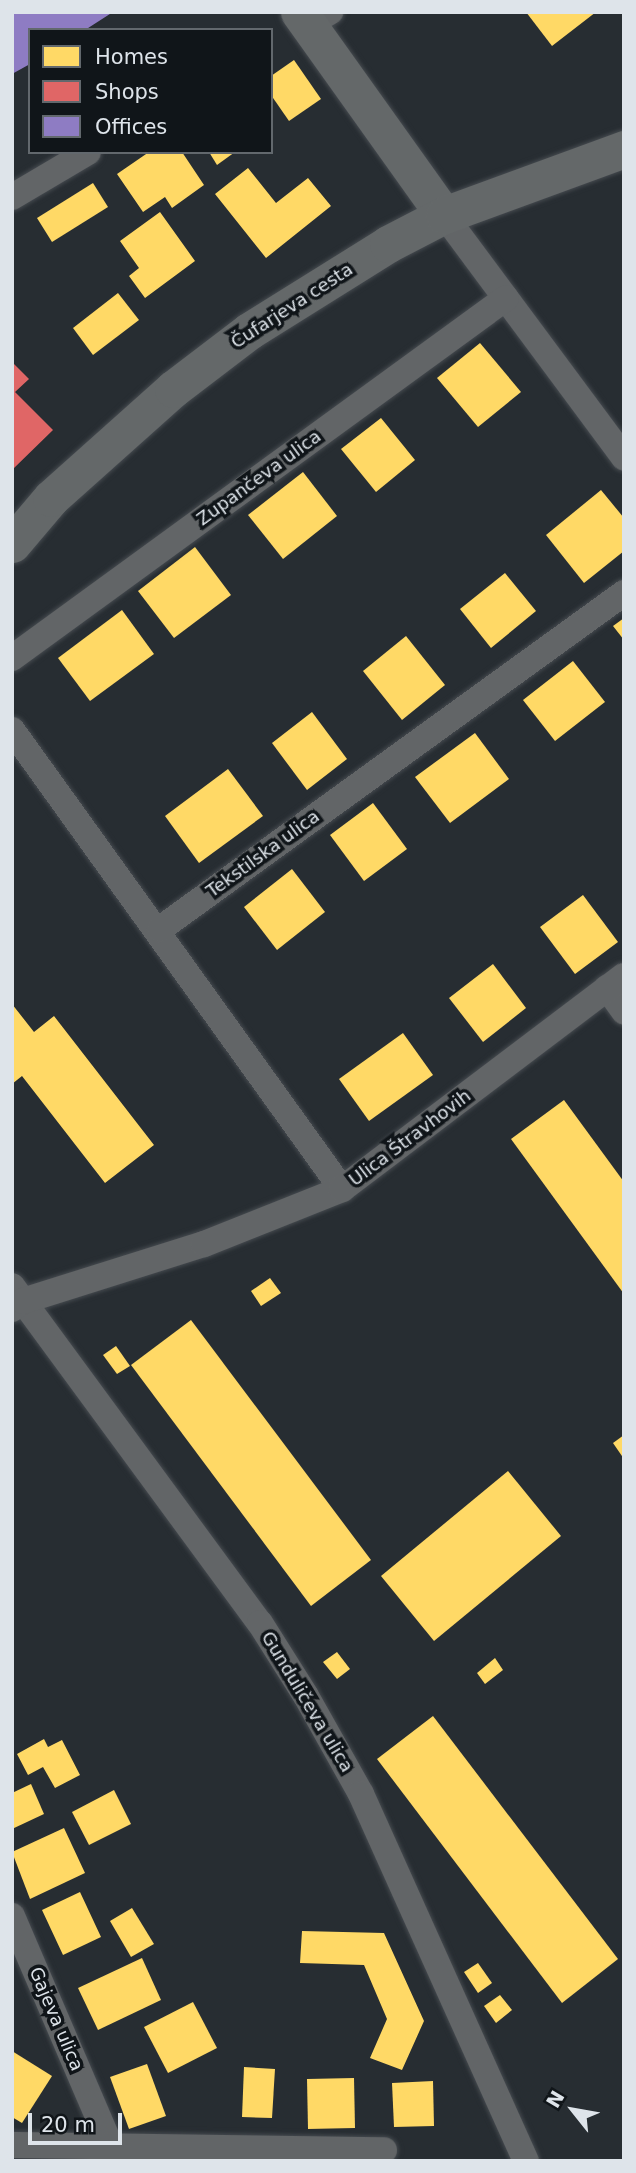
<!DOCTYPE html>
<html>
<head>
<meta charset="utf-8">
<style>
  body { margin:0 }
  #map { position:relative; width:636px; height:2173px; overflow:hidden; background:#272d32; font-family:"DejaVu Sans",sans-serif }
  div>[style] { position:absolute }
  .homes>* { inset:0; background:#ffd966 }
  .shops>* { inset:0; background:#e06666 }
  .offices>* { inset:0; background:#8e7cc3 }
  .roads { filter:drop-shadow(0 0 2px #454a4f) drop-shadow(0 0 2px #454a4f) }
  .street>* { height:26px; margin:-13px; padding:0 13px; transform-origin:13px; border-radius:13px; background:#626567 }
  .secondary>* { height:37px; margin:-18.5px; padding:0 18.5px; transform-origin:18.5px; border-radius:18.5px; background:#646869 }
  span { translate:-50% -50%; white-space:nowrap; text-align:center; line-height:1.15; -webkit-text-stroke:7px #101519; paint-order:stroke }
  .street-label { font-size:18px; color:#dee4ea }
  .frame { position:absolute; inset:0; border:14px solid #dee4ea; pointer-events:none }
  .legend { position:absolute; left:28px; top:28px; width:245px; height:126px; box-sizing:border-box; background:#101519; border:2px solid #62686d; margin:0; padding:9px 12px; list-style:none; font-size:21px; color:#dee4ea }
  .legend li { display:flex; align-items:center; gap:14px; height:35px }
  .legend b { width:35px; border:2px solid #62686d }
  .north { position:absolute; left:538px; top:2075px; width:70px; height:70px; -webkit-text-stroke:5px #101519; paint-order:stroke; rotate:301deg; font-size:19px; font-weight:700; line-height:28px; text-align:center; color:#dee4ea }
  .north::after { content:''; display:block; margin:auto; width:24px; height:32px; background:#dee4ea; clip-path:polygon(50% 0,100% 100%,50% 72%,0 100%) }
  .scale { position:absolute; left:28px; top:2113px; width:94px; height:32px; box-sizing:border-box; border:4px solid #dee4ea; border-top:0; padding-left:9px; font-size:21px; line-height:24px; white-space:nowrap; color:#dee4ea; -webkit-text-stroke:5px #101519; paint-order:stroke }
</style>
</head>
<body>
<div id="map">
  <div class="homes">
    <i style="clip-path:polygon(526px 12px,596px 12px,552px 46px)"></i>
    <i style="clip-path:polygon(294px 60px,321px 99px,289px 121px,271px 95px,271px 76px)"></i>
    <i style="clip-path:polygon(149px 152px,182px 152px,204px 185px,172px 208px,165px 197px,143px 212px,117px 174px)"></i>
    <i style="clip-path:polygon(209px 152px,235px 152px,217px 165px)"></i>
    <i style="clip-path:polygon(248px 168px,276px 203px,308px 178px,331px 206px,266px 258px,215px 194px)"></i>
    <i style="clip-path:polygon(93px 183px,108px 207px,52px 242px,37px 218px)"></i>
    <i style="clip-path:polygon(160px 212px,195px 261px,145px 298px,129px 276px,139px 268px,120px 241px)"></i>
    <i style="clip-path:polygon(118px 293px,139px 320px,93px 355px,73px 328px)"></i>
    <i style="clip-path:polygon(480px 343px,521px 392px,478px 427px,437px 378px)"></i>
    <i style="clip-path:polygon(381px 418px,415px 460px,376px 492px,341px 449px)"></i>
    <i style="clip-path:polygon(303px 472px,337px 516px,283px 559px,248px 515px)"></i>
    <i style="clip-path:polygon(601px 490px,624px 518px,624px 551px,584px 583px,546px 535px)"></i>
    <i style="clip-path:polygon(195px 547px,231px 595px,174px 638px,138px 591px)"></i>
    <i style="clip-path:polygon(505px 573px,536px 611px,491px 648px,460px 609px)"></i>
    <i style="clip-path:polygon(122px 610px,154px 654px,90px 701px,58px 658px)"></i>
    <i style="clip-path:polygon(624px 618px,624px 640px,613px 626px)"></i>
    <i style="clip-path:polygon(406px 636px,445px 685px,402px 720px,363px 671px)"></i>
    <i style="clip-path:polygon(573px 661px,605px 702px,555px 741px,523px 700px)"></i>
    <i style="clip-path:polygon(312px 712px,347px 759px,307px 790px,272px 743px)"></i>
    <i style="clip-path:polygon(475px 733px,509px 779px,450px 823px,415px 777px)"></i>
    <i style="clip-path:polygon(228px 769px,263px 816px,199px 863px,165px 816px)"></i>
    <i style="clip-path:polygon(373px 803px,407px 849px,364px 881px,330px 835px)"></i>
    <i style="clip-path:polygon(292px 869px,325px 912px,277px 950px,244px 907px)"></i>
    <i style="clip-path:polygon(583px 895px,618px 942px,575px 974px,540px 927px)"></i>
    <i style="clip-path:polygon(493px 964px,526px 1008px,483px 1042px,449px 998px)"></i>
    <i style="clip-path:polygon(12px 1004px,34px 1032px,54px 1016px,154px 1145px,105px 1183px,22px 1076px,12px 1084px)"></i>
    <i style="clip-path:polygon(403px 1033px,433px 1075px,369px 1121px,339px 1079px)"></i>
    <i style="clip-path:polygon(564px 1100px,624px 1182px,624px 1294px,511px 1139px)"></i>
    <i style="clip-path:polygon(270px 1278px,281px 1293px,261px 1306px,251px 1291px)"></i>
    <i style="clip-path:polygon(191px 1320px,371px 1560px,311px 1606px,131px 1365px)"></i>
    <i style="clip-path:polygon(116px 1346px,130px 1366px,117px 1374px,103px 1355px)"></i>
    <i style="clip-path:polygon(624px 1435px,624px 1459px,613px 1443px)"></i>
    <i style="clip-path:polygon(508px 1471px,561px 1536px,434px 1641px,381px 1576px)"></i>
    <i style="clip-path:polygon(337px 1652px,350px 1669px,337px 1679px,323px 1662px)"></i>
    <i style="clip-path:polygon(495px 1658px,503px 1670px,485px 1684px,477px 1673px)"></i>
    <i style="clip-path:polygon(433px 1716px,618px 1959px,562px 2003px,377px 1759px)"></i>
    <i style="clip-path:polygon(44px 1739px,48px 1747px,62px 1740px,80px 1775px,55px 1788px,43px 1767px,28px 1775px,17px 1754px)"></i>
    <i style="clip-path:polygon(31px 1784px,44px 1814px,12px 1829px,12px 1793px)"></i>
    <i style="clip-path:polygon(114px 1790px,131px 1824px,89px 1845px,72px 1812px)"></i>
    <i style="clip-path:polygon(64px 1828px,85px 1873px,30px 1899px,12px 1852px)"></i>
    <i style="clip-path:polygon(80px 1892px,101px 1937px,63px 1955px,42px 1910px)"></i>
    <i style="clip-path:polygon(132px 1908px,154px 1944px,131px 1957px,110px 1921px)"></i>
    <i style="clip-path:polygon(302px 1931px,384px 1933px,424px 2021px,402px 2070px,370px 2058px,387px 2019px,364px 1965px,300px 1963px)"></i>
    <i style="clip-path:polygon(142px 1958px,161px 2000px,98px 2030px,78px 1988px)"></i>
    <i style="clip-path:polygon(478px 1963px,492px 1983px,478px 1993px,464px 1972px)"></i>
    <i style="clip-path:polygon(500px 1995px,512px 2010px,496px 2023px,484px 2006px)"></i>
    <i style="clip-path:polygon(193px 2002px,217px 2048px,168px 2073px,144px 2027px)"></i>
    <i style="clip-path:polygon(12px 2051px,52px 2076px,22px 2123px,12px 2117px)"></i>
    <i style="clip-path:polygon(147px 2064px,166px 2116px,129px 2129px,110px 2077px)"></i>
    <i style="clip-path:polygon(244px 2067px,275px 2069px,272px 2118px,242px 2117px)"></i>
    <i style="clip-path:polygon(354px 2078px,355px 2128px,308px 2129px,307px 2079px)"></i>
    <i style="clip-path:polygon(433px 2081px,434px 2126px,394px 2127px,392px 2083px)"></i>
  </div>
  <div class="shops">
    <i style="clip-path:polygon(12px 362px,29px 379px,15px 392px,53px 430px,12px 470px)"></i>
  </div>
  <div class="offices">
    <i style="clip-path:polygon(12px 12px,113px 12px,85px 30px,30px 30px,30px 64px,12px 74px)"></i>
  </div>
  <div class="roads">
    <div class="street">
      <i style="left:308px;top:25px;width:26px;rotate:-31deg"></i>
      <i style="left:12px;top:197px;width:88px;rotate:-30.6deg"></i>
      <i style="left:444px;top:215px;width:302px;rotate:53.4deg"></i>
      <i style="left:12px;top:658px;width:611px;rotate:-36.08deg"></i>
      <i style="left:12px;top:730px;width:565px;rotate:54.29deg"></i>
      <i style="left:160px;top:929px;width:573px;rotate:-35.91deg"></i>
      <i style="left:607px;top:988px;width:29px;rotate:54deg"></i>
      <i style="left:12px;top:1286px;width:418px;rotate:53.7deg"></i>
      <i style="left:260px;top:1623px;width:86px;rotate:57.8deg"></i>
      <i style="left:306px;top:1696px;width:112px;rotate:60.7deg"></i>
      <i style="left:361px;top:1794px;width:402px;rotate:65.8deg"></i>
      <i style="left:12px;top:1309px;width:14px;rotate:-36deg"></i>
      <i style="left:23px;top:1301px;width:190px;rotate:-17.5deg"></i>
      <i style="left:204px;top:1244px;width:149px;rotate:-21.7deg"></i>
      <i style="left:342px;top:1189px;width:353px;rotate:-37.1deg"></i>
      <i style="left:12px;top:1916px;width:264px;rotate:66.8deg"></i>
      <i style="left:12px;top:2145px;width:372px;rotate:0.8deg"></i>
    </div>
    <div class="secondary">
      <i style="left:299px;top:12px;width:249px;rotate:54.5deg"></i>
      <i style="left:12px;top:544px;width:60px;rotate:-49.7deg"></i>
      <i style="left:51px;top:498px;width:164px;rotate:-41.8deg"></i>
      <i style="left:173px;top:389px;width:96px;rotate:-37.3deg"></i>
      <i style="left:249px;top:331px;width:164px;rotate:-32deg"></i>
      <i style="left:388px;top:244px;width:63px;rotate:-27.4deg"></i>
      <i style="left:444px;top:215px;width:192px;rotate:-20.1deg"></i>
    </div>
  </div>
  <div class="street-label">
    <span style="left:292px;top:306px;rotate:-33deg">Čufarjeva cesta</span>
    <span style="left:259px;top:478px;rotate:-36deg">Zupančeva ulica</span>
    <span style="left:263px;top:854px;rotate:-36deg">Tekstilska ulica</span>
    <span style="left:410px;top:1138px;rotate:-37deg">Ulica Štravhovih</span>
    <span style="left:307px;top:1702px;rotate:59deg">Gunduličeva ulica</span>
    <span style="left:56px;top:2019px;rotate:67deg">Gajeva ulica</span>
  </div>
  <div class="frame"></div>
  <ul class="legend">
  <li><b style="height:19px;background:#ffd966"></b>Homes</li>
  <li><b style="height:19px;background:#e06666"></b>Shops</li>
  <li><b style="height:19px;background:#8e7cc3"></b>Offices</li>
  </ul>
  <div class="north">N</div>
  <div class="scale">20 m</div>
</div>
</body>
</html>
